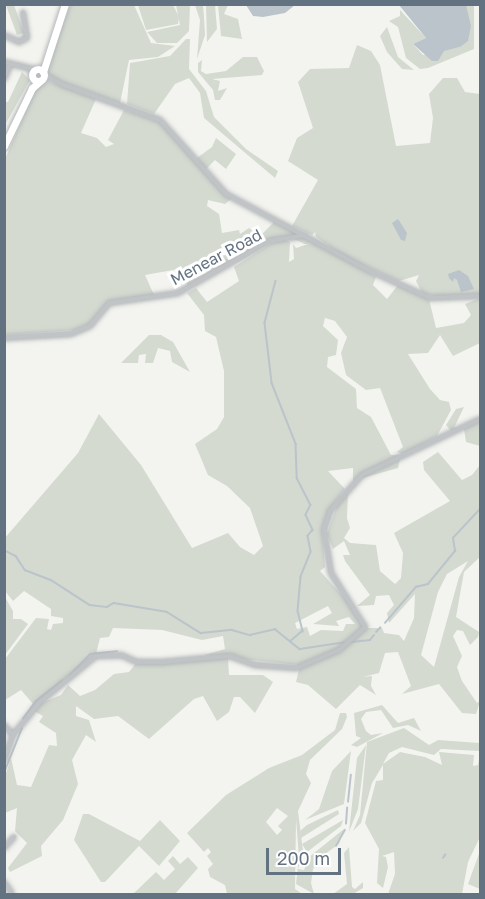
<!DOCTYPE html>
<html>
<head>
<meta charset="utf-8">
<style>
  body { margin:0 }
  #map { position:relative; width:485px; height:899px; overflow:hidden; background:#f3f4ef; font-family:"Golos Text",sans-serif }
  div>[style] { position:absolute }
  .green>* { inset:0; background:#d4dad0 }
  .water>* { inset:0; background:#bac4ca }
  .stream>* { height:1.5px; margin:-0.75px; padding:0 0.75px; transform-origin:0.75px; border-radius:0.75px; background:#bac4ca }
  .roads { filter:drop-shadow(0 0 2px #b3b6b9) drop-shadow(0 0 2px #b3b6b9) }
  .minor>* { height:4px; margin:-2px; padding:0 2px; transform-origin:2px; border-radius:2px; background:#c1c4c7 }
  .highway>* { height:7px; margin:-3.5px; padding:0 3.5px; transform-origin:3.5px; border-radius:3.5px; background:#fff }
  .highway>.ring { margin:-3.5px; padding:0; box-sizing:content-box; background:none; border:7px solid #fff; border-radius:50% }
  span { translate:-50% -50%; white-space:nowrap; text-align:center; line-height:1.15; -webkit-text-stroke:6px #fff; paint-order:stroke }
  .street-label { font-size:16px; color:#637280 }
  .frame { position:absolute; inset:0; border:6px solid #637280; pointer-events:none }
  .scale { position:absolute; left:266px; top:848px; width:75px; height:27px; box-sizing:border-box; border:3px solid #637280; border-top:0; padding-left:8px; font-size:18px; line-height:21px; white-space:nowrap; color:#637280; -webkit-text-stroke:4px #fff; paint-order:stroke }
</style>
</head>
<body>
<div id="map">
  <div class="green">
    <i style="clip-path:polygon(6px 5px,14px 5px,24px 33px,17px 35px)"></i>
    <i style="clip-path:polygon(70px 5px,134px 5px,151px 43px,175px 46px,158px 57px,129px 60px,120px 103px,54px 79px,46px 70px)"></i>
    <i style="clip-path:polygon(138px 5px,173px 5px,179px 17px,178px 24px,146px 30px)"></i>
    <i style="clip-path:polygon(176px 5px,190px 5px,189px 31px,177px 43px,157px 43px,147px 32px,180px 25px)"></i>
    <i style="clip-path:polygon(195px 5px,203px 5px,204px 17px,205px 35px,197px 59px,200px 20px)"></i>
    <i style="clip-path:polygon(206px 5px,215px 5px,217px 29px,207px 42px)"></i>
    <i style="clip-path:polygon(218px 5px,228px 5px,224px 14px,238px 19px,242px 39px,221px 36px)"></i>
    <i style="clip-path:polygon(466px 5px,474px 5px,474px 49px,428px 68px,420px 69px,406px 58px,398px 27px,389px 21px,400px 16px,400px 10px,426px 38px,413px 44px,423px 55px,460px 47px)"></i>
    <i style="clip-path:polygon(387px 27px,398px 57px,414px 70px,402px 69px,387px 52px,380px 36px)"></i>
    <i style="clip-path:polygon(186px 39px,190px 39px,189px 69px,206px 91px,214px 117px,246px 149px,278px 171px,275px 178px,204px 118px,200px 93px,189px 78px,175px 84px,154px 114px,127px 104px,130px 63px,170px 56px)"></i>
    <i style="clip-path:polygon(357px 45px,371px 51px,380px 65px,396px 146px,430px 143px,433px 118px,429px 94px,443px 78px,457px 78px,465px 92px,480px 94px,480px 294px,445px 298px,422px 293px,416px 281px,419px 275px,399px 281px,346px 257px,316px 237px,315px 232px,312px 235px,292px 226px,318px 180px,288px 161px,297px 138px,313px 128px,298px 82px,310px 69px,349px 68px)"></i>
    <i style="clip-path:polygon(243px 57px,257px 57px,264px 71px,262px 75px,212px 79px,220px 81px,218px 91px,227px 88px,220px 100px,215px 100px,213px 90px,198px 72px,198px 63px,202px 60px,201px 71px,206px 74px,226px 71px)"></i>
    <i style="clip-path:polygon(22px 72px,30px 80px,5px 125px,5px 102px,8px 102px)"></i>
    <i style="clip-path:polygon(48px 81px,96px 99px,81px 133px,97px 138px,106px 147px,114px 144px,108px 140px,124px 110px,162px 123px,231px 199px,225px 204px,208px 200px,207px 206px,219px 214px,222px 233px,239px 230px,240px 234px,249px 228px,260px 236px,275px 221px,300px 234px,268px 240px,188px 286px,179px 269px,145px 275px,154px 295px,109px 301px,89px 324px,74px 330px,5px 335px,5px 159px,36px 88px)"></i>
    <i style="clip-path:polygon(216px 138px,236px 154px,226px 169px,215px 160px,206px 169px,197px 158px,212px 147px)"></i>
    <i style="clip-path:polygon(evenodd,304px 237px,311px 239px,376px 277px,373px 285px,387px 299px,398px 285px,429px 299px,436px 328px,464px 323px,471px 315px,465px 304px,480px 298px,480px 343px,453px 356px,440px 335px,428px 353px,408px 354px,430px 389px,440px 400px,449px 402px,451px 410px,437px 436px,404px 454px,397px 452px,403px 447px,380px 388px,366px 390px,346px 375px,341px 353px,347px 337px,335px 321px,325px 318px,323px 326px,338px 340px,336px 355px,328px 357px,327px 367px,356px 389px,357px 408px,371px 417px,391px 455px,401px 455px,353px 481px,353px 468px,328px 471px,345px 489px,328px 511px,322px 528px,325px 567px,320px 571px,356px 611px,363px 628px,382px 628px,384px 633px,399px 635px,404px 641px,414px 618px,415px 594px,389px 623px,387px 613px,394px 605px,389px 595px,376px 596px,374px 605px,357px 606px,370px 595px,345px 561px,343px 555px,350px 555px,344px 541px,333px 549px,327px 534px,338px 502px,348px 492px,347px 518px,350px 528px,344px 538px,350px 543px,376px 545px,380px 571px,395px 584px,401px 578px,403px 553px,394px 533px,450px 501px,424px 470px,423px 462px,438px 452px,462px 480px,472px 475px,480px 465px,480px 557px,464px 572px,456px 617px,479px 632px,478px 637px,470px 645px,463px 631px,457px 630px,453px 636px,462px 656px,457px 667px,462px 681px,477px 703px,480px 701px,476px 714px,462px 713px,439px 684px,402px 694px,411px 686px,398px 652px,385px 653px,379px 673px,363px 677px,372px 676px,371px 686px,376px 695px,360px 685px,336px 709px,308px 685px,296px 682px,300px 665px,204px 655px,225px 649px,223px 636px,202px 640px,162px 630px,113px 628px,109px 637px,100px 638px,96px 654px,34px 705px,21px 690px,5px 700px,5px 659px,36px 618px,49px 619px,47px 629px,51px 630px,53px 624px,63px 623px,63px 618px,51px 616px,51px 609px,24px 591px,13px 601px,5px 591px,4px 539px,78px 453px,99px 414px,141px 465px,192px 548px,228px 533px,240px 547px,254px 555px,263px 546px,250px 508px,227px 486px,208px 475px,195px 444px,217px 429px,224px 417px,224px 371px,216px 337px,205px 331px,204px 315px,187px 293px,196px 288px,207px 302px,239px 281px,234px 267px,272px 243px,285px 240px,290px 242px,289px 262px,294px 259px,293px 244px,296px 248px,314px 242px,305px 244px,294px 239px,304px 237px,468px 561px,459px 577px,434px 667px,421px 655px,438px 592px,447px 574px,468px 561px,304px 237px,328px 606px,332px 613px,313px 624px,339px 626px,336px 621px,349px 617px,355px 624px,346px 624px,343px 631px,321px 630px,310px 636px,307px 627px,297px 629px,295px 623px,328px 606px)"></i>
    <i style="clip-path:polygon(149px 335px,161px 335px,173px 342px,190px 372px,172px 362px,170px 351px,158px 348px,153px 363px,145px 363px,146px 354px,139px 355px,138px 363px,121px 363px)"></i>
    <i style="clip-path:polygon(464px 407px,454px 428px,460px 427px,451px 431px,446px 425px,456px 409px)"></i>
    <i style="clip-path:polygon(480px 421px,480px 446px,466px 442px,464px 429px)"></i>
    <i style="clip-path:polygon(400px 459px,398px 468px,359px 479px,363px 475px)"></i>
    <i style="clip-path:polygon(5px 597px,13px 611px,13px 619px,21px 619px,28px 624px,5px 655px)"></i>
    <i style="clip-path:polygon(199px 658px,228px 658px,229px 675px,263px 675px,273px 682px,255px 713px,240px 697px,234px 697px,229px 712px,217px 721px,203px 696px,194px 699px,149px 739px,118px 716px,94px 719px,76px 706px,76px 716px,89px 720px,96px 742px,86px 735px,72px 760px,78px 784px,63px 820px,41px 846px,42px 856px,10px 872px,8px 868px,27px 843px,15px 831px,17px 808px,5px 813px,5px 776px,11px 758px,17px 785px,31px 787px,49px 745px,57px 746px,56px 733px,39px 722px,43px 716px,34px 711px,41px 703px,61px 695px,68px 685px,80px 696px,95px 690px,114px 674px,129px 672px,136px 663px)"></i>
    <i style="clip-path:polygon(382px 705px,398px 723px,414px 718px,421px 731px,408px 725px,393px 728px,381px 710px,366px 712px,361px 719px,366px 731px,371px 735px,383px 733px,357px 747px,351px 745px,361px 738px,356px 736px,354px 713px)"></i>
    <i style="clip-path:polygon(evenodd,340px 713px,346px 713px,347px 717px,342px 729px,310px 760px,306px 774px,311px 783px,298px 811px,303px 851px,298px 869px,304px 870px,309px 857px,344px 829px,339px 844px,322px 856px,313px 869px,311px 883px,314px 894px,296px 884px,299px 857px,296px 819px,295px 889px,302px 894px,227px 894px,225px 885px,210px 877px,208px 869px,213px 864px,207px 856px,211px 852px,208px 848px,204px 852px,187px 833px,226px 795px,269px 768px,302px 755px,335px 730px,340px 713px,277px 808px,288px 816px,278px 826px,282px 830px,277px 835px,266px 822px,277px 808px)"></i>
    <i style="clip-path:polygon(404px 728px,429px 745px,438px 740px,480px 743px,480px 751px,441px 749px,434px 755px,402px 747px,389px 753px,383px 764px,400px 752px,425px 757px,442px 765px,439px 752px,474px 755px,473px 766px,478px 765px,480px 754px,480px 837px,468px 862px,462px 894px,388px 894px,395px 874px,394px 852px,382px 856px,386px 857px,388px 867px,383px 888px,377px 883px,379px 849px,365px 823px,376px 781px,383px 780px,383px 765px,372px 783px,361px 823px,353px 831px,360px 815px,367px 742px)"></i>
    <i style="clip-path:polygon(366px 745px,358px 809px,349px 832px,357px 758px)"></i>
    <i style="clip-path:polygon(351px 751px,344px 804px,305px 820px,319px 809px,332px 771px)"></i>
    <i style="clip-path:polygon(338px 810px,339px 814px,301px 838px,300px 831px,307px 825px)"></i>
    <i style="clip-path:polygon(83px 814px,89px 814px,140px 841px,160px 820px,180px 841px,159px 866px,139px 846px,105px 882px,101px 882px,74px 840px)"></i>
    <i style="clip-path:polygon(343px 820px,341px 826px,307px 852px,302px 844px)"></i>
    <i style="clip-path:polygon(349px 847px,352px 887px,355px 889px,363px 882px,363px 888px,353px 894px,333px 894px,347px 884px,344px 853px)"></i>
    <i style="clip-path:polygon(480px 851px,480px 889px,468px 884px)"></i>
    <i style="clip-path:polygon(173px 856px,180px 864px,188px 857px,198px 868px,175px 894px,133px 894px,156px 872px,164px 880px,175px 869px,168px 861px)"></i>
  </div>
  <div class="water">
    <i style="clip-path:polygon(246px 5px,246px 4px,295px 5px,285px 13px,263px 17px,253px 16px)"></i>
    <i style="clip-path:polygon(399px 5px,466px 5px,471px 26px,468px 41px,460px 47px,444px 51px,438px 61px,432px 61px,413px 44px,426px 38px)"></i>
    <i style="clip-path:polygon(398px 219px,407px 233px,405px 241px,401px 240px,392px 223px)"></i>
    <i style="clip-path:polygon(459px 270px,468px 276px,474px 289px,461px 292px,457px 280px,454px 278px,453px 282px,449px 278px,448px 274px)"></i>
  </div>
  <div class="stream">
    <i style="left:276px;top:281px;width:43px;rotate:104.7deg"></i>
    <i style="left:265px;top:323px;width:60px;rotate:83.3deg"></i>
    <i style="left:272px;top:383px;width:66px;rotate:68.5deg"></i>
    <i style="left:296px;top:444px;width:34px;rotate:88deg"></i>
    <i style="left:297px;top:478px;width:30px;rotate:63deg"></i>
    <i style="left:311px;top:505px;width:11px;rotate:117deg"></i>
    <i style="left:306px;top:515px;width:17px;rotate:65deg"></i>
    <i style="left:313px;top:530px;width:8px;rotate:130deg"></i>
    <i style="left:308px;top:536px;width:16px;rotate:79deg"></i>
    <i style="left:311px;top:552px;width:27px;rotate:112deg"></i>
    <i style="left:301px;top:577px;width:34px;rotate:95deg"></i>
    <i style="left:298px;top:611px;width:21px;rotate:76deg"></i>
    <i style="left:303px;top:631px;width:16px;rotate:140deg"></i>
    <i style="left:4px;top:550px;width:13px;rotate:27deg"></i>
    <i style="left:16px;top:556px;width:17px;rotate:57deg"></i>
    <i style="left:25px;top:570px;width:28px;rotate:21deg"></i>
    <i style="left:51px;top:580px;width:46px;rotate:32.7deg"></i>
    <i style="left:90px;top:605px;width:17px;rotate:7deg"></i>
    <i style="left:107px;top:607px;width:8px;rotate:-30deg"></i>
    <i style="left:114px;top:603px;width:54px;rotate:9.6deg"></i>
    <i style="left:167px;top:612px;width:40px;rotate:32deg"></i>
    <i style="left:201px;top:633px;width:31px;rotate:-6deg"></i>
    <i style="left:232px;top:630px;width:19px;rotate:16deg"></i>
    <i style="left:250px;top:635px;width:26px;rotate:-13deg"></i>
    <i style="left:275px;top:629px;width:32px;rotate:39deg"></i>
    <i style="left:300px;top:649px;width:48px;rotate:-8.5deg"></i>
    <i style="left:385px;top:623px;width:48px;rotate:-49.3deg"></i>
    <i style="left:416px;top:587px;width:12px;rotate:-14deg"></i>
    <i style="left:428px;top:584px;width:43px;rotate:-50.7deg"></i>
    <i style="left:455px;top:551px;width:13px;rotate:-99deg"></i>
    <i style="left:453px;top:538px;width:40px;rotate:-47deg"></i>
    <i style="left:376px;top:632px;width:6px;rotate:-45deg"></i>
    <i style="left:352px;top:642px;width:18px;rotate:-6deg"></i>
    <i style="left:370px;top:640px;width:6px;rotate:-51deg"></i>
    <i style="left:70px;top:675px;width:29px;rotate:-46deg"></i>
    <i style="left:90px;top:654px;width:27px;rotate:-6deg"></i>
    <i style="left:23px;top:719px;width:22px;rotate:-54deg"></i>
    <i style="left:36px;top:701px;width:33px;rotate:-38deg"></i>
    <i style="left:4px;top:773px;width:48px;rotate:-68.2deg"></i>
    <i style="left:348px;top:802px;width:27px;rotate:-84deg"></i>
    <i style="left:346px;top:824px;width:16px;rotate:-86deg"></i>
    <i style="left:336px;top:846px;width:18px;rotate:-61deg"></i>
    <i style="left:443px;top:858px;width:4px;rotate:-56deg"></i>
  </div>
  <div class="roads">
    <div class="minor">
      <i style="left:4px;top:35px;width:17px;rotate:25deg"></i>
      <i style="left:19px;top:42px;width:9px;rotate:-27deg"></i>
      <i style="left:27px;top:38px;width:26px;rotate:-99deg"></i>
      <i style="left:4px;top:62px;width:32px;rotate:14deg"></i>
      <i style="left:44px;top:74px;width:20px;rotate:30deg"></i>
      <i style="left:61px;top:84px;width:105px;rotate:20deg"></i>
      <i style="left:160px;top:120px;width:99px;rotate:48.3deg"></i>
      <i style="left:226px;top:194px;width:161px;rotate:28.2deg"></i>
      <i style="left:368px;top:270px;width:68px;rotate:24.3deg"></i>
      <i style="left:430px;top:298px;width:50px;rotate:-2.3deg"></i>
      <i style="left:4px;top:79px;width:15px;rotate:-67deg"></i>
      <i style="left:4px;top:338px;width:67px;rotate:-3.4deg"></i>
      <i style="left:71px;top:334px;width:21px;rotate:-23deg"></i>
      <i style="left:90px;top:326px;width:30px;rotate:-50deg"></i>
      <i style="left:109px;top:303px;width:70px;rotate:-8.2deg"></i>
      <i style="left:178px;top:293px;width:105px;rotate:-29.7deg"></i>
      <i style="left:269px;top:241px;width:37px;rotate:-9deg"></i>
      <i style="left:4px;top:725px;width:13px;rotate:48deg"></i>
      <i style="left:4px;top:761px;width:28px;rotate:-71deg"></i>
      <i style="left:13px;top:735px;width:43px;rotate:-50.7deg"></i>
      <i style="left:40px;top:702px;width:72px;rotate:-39.4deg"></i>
      <i style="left:96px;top:656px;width:25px;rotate:-2deg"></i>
      <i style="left:121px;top:655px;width:17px;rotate:24deg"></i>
      <i style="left:137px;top:662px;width:26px"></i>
      <i style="left:163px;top:662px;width:67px;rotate:-5.1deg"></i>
      <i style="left:230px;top:656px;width:27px;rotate:20deg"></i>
      <i style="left:255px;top:665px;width:42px;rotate:4.1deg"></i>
      <i style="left:297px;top:668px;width:46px;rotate:-23.2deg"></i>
      <i style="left:339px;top:650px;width:35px;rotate:-41deg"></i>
      <i style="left:365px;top:627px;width:64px;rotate:-122.2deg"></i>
      <i style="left:331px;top:573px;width:44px;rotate:-99.2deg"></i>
      <i style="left:324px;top:530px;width:20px;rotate:-72deg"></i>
      <i style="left:330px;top:511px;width:48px;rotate:-48.4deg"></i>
      <i style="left:362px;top:475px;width:131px;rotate:-25.4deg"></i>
      <i style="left:4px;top:848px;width:15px;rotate:-48deg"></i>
      <i style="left:4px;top:882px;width:14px;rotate:56deg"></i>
    </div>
    <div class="highway">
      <i class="ring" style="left:32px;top:69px;width:5px;height:5px"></i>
      <i style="left:43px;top:72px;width:71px;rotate:-72.1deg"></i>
      <i style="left:4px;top:146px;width:64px;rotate:-64.2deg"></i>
      <i style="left:32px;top:88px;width:11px;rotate:-41deg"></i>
    </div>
  </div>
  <div class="street-label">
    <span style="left:216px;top:257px;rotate:-28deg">Menear Road</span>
  </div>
  <div class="frame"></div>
  <div class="scale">200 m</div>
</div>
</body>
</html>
